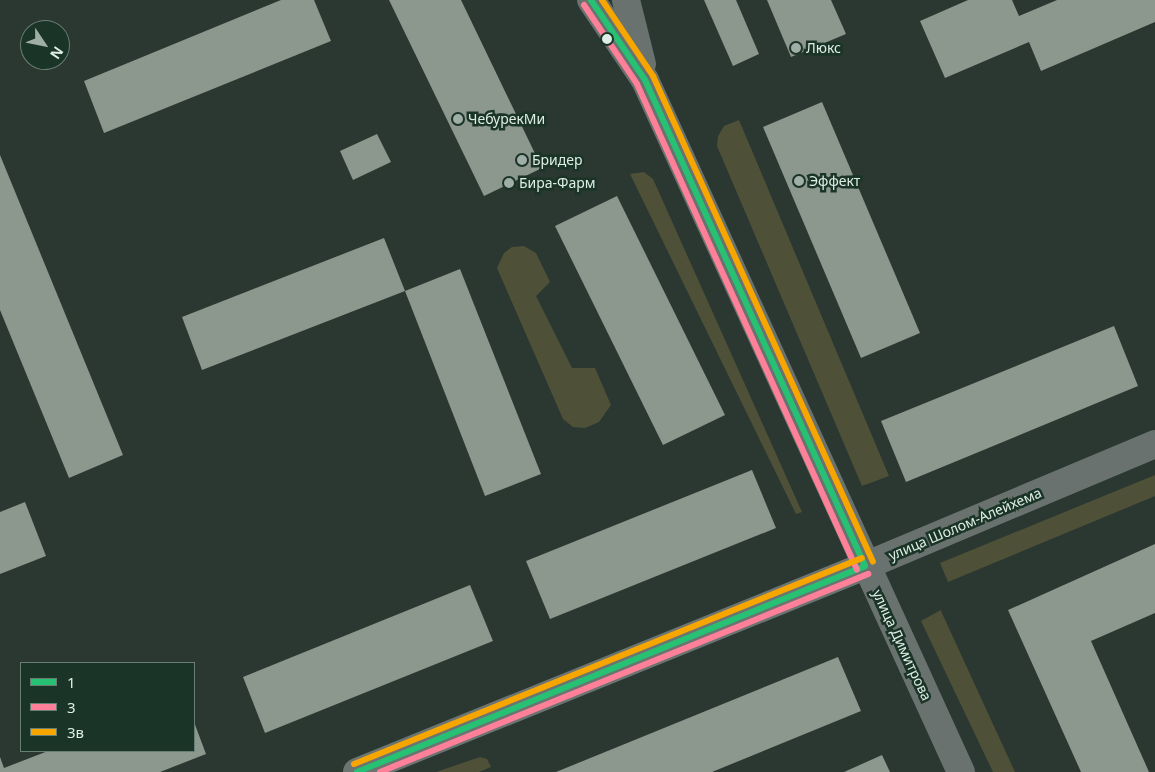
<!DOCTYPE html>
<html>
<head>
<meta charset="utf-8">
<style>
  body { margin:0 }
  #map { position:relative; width:1155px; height:772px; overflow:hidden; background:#2a3831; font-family:"Noto Sans",sans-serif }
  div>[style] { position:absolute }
  .green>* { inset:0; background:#4f5038 }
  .building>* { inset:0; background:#8c978d }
  .secondary>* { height:28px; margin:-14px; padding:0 14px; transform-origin:14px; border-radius:14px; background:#6c7472 }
  .primary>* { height:28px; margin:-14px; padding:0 14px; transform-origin:14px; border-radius:14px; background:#69726f }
  .bus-1>* { height:6px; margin:-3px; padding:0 3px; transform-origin:3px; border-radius:3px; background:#26c172 }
  .bus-2>* { height:6px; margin:-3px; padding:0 3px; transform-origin:3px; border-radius:3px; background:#ff8098 }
  .bus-3>* { height:6px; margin:-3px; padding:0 3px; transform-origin:3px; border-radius:3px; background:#f7a600 }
  .dots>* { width:14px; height:14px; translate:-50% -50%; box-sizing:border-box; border:2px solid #1a3428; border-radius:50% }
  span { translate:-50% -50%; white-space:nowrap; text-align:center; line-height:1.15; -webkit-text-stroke:5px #1a3428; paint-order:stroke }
  .poi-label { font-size:14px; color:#deede5 }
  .left { translate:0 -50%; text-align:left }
  .street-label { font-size:14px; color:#deede5 }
  .legend { position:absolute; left:20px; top:662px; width:175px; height:90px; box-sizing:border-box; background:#1a3428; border:1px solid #687e74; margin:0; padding:6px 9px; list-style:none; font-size:15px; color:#deede5 }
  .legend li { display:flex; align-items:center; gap:10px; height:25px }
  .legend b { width:25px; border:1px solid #687e74 }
  .north { position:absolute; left:20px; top:20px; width:50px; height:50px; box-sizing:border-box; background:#1a3428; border:1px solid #687e74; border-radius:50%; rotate:124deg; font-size:14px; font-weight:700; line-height:20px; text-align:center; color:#deede5 }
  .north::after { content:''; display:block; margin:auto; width:18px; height:22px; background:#9faea6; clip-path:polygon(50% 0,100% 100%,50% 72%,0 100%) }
</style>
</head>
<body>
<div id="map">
  <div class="green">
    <i style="clip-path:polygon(739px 120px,889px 476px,862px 486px,717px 146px,718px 136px,724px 126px)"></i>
    <i style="clip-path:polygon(644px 172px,653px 179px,802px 512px,796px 514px,630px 174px)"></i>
    <i style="clip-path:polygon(524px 246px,536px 253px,550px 282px,536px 296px,572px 368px,595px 368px,611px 405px,599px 422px,585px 428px,573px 427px,563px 419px,497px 268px,504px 253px,512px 247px)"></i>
    <i style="clip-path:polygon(1155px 475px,1155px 496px,948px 582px,940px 563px)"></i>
    <i style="clip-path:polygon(941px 610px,941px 611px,1015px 772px,993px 772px,921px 621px)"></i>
    <i style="clip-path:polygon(480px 757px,487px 759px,491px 767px,479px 772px,436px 772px)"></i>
  </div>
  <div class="building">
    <i style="clip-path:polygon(281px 0,314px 0,331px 41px,104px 133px,84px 81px)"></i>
    <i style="clip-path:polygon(389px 0,461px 0,542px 168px,484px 196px)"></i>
    <i style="clip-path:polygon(704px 0,736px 0,759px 54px,733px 66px)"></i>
    <i style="clip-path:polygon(767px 0,831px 0,846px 34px,791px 57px)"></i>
    <i style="clip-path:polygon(968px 0,1012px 0,1019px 16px,1057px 0,1155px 0,1155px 22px,1041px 71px,1029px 42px,945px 78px,920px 21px)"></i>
    <i style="clip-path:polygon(822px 102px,920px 333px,861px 358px,763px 127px)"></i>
    <i style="clip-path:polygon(377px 134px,391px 162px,353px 180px,340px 151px)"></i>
    <i style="clip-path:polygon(0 155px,123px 455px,69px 478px,0 310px)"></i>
    <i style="clip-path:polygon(617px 196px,725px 415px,663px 445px,555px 226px)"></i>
    <i style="clip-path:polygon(384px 238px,405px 291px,202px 370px,182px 317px)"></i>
    <i style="clip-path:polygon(460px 269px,541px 474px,485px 496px,405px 291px)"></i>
    <i style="clip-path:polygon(1114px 326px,1138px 386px,906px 482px,881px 421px)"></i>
    <i style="clip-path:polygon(752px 470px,776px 528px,550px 619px,526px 561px)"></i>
    <i style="clip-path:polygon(25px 502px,46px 556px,0 574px,0 512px)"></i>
    <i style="clip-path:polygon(1155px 544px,1155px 613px,1091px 641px,1149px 772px,1081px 772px,1008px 610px)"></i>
    <i style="clip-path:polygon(470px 585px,493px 641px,265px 733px,243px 677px)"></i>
    <i style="clip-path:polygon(838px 657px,861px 711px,712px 772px,556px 772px)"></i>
    <i style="clip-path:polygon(194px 722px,206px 754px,160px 772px,0 772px,0 757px,4px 768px,48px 751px,194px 751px)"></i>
    <i style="clip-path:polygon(882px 755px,890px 772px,844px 772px)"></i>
  </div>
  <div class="secondary">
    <i style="left:357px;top:772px;width:548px;rotate:-22.07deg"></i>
  </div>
  <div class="primary">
    <i style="left:591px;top:0;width:97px;rotate:56deg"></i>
    <i style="left:645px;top:80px;width:761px;rotate:65.46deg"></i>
    <i style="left:626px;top:0;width:66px;rotate:76deg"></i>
    <i style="left:865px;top:566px;width:315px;rotate:-22.8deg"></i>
  </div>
  <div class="bus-1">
    <i style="left:591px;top:0;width:97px;rotate:56deg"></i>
    <i style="left:645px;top:80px;width:533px;rotate:65.64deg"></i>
    <i style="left:357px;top:772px;width:548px;rotate:-22.07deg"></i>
  </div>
  <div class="bus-2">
    <i style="left:584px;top:5px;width:95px;rotate:56.1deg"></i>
    <i style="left:637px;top:84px;width:533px;rotate:65.64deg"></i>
    <i style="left:380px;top:772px;width:527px;rotate:-22.08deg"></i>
  </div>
  <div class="bus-3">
    <i style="left:602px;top:0;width:92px;rotate:56.1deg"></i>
    <i style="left:653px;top:76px;width:533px;rotate:65.64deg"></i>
    <i style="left:354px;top:764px;width:548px;rotate:-22.07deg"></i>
  </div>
  <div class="dots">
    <i style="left:607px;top:39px;background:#deede5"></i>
    <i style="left:796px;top:48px;background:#9faea6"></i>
    <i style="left:458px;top:119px;background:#9faea6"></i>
    <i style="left:522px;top:160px;background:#9faea6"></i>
    <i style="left:799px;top:181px;background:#9faea6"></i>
    <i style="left:509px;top:183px;background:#9faea6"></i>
  </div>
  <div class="poi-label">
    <span class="left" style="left:806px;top:48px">Люкс</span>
    <span class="left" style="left:468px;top:119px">ЧебурекМи</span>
    <span class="left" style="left:532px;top:160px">Бридер</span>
    <span class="left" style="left:809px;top:181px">Эффект</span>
    <span class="left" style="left:519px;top:183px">Бира-Фарм</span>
  </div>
  <div class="street-label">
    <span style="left:965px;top:524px;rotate:-23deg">улица Шолом-Алейхема</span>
    <span style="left:902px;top:645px;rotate:65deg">улица Димитрова</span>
  </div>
  <ul class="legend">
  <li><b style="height:6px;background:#26c172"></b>1</li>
  <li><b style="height:6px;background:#ff8098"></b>3</li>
  <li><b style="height:6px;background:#f7a600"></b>3в</li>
  </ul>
  <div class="north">N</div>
</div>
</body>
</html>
